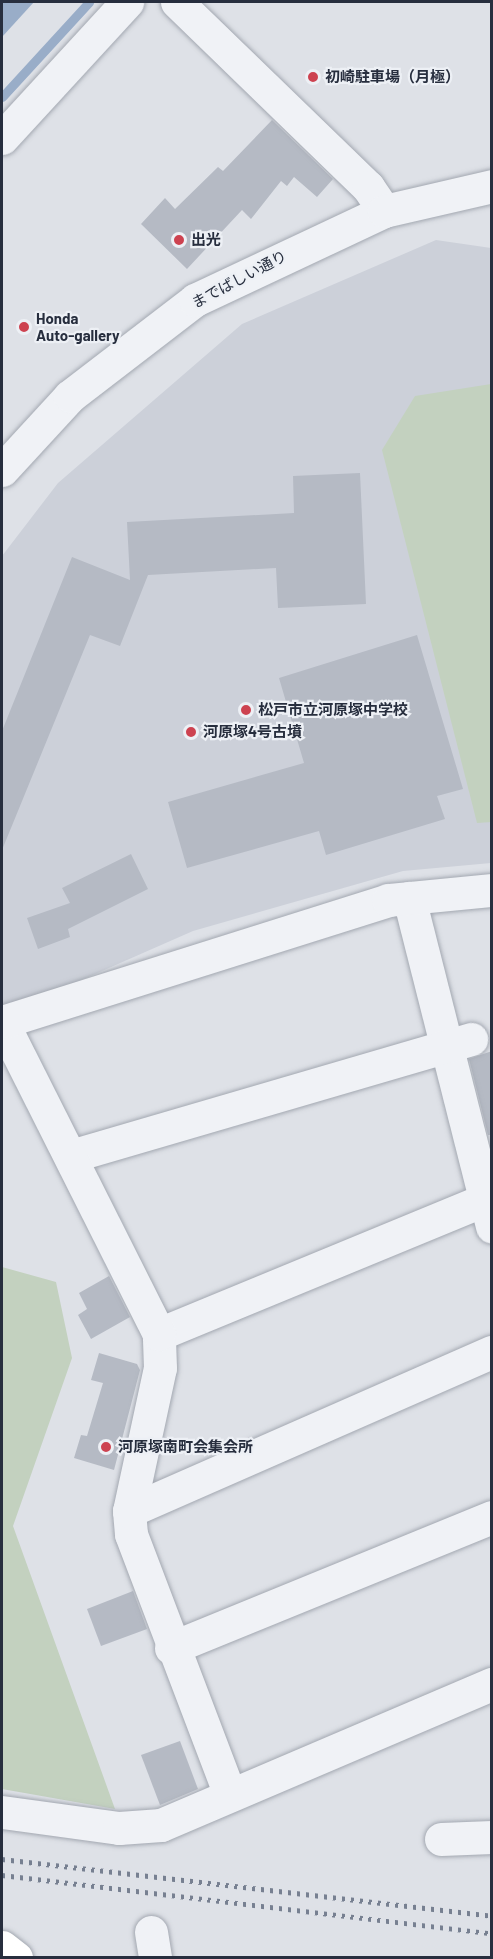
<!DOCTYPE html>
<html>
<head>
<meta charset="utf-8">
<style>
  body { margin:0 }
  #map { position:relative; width:493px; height:1959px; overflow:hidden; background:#dee1e7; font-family:Barlow,"Noto Sans JP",sans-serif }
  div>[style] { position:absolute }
  .built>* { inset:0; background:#ccd0d9 }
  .green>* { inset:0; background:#c3d1bf }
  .water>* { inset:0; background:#99adc8 }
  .stream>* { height:9px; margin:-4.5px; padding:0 4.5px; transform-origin:4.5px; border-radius:4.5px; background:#99adc8 }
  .building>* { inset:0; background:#b5bac4 }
  .roads { filter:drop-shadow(0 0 2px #a3a8b1) drop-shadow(0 0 2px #a3a8b1) }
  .minor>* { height:33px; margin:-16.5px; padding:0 16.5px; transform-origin:16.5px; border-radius:16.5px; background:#f0f2f6 }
  .major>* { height:33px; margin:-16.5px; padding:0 16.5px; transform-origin:16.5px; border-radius:16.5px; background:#fff }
  .rail>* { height:4.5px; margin-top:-2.25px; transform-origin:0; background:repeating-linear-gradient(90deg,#778091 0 3px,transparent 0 9px) }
  .dots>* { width:16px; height:16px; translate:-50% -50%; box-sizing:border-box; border:3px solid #edf0f5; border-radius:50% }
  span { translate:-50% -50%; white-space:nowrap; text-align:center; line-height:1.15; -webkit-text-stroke:4.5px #edf0f5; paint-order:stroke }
  .poi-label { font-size:15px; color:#272e3e; font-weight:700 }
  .left { translate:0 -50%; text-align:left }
  .street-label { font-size:15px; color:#272e3e }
  .frame { position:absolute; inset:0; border:3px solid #272e3e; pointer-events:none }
</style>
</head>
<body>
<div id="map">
  <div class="built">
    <i style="clip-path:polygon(436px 240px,491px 248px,491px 863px,403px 871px,193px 931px,2px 1015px,2px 556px,58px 483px,242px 324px)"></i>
  </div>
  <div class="green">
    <i style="clip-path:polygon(491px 384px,492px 822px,477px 823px,382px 450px,415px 396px)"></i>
    <i style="clip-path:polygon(2px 1267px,56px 1282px,72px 1358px,13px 1526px,115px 1809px,2px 1789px)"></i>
  </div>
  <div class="water">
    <i style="clip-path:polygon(2px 2px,34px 2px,2px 37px)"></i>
  </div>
  <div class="stream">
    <i style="left:2px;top:97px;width:129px;rotate:-47.5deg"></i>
  </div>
  <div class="building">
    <i style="clip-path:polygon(272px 120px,333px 179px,317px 197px,294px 177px,287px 186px,281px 181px,251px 219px,242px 210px,187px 269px,141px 224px,165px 198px,175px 209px,218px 167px,223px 171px)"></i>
    <i style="clip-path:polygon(360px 473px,366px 604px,278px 608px,276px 568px,148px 575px,120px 646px,90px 635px,2px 850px,2px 731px,72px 557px,130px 580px,127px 522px,294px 513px,293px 476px)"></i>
    <i style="clip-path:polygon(417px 635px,463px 789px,437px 796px,445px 819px,326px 855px,319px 831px,187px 868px,168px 802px,304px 763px,279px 678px)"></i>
    <i style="clip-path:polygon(131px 854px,148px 889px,68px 929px,70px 937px,38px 949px,27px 918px,70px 903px,62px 888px)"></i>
    <i style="clip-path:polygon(492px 1051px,492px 1135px,488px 1135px,469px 1059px)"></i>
    <i style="clip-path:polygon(109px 1276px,130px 1317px,91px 1339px,78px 1315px,87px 1309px,79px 1293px)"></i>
    <i style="clip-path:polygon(99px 1353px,137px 1364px,140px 1370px,114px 1470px,74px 1458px,81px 1435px,87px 1436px,103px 1383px,91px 1380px)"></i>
    <i style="clip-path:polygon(133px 1591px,147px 1629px,101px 1646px,87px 1609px)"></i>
    <i style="clip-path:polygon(180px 1741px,198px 1789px,160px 1805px,141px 1755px)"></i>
  </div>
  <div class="roads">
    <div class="minor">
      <i style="left:177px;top:2px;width:266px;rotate:44.1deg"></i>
      <i style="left:368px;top:187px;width:29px;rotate:56deg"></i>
      <i style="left:2px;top:138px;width:185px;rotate:-47.4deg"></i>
      <i style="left:2px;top:470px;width:100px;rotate:-47.4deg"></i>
      <i style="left:70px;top:396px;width:158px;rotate:-37.5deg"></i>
      <i style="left:195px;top:300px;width:209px;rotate:-25.2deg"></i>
      <i style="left:384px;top:211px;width:111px;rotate:-13deg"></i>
      <i style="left:409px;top:898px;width:339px;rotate:75.8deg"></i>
      <i style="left:71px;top:1156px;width:417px;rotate:-16.3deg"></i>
      <i style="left:159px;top:1334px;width:360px;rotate:-22.4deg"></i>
      <i style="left:129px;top:1511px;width:396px;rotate:-23.7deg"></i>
      <i style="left:171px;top:1648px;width:347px;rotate:-22.2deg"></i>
      <i style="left:230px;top:1795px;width:279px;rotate:-110.8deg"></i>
      <i style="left:131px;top:1534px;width:23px;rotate:-95deg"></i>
      <i style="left:129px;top:1511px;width:146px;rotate:-77.8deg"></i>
      <i style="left:160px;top:1368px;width:34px;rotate:-92deg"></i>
      <i style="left:159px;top:1334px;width:349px;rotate:-116.7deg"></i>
      <i style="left:2px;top:1022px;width:405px;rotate:-17.5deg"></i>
      <i style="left:388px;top:900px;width:104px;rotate:-5.5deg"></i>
      <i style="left:2px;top:1812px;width:118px;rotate:7.8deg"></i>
      <i style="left:119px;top:1828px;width:42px;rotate:-4.1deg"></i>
      <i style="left:161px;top:1825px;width:360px;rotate:-23.1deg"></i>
      <i style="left:441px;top:1839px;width:51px;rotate:-2.2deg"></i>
      <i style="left:151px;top:1932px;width:26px;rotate:81deg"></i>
    </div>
    <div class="major">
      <i style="left:2px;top:1947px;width:18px;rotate:38deg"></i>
    </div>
  </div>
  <div class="rail">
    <i style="left:2px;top:1859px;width:493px;rotate:6.6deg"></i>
    <i style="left:2px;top:1875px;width:493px;rotate:6.8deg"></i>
  </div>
  <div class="dots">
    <i style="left:313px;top:77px;background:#cd4250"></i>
    <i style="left:179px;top:240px;background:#cd4250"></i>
    <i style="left:24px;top:327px;background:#cd4250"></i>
    <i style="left:246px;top:710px;background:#cd4250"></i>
    <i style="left:191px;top:732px;background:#cd4250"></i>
    <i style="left:106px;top:1447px;background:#cd4250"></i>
  </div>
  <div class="poi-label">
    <span class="left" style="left:325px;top:77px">初崎駐車場（月極）</span>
    <span class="left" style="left:191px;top:240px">出光</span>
    <span class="left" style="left:36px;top:327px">Honda<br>Auto-gallery</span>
    <span class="left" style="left:258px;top:710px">松戸市立河原塚中学校</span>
    <span class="left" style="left:203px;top:732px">河原塚4号古墳</span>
    <span class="left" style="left:118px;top:1447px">河原塚南町会集会所</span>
  </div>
  <div class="street-label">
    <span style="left:239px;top:279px;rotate:-28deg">までばしい通り</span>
  </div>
  <div class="frame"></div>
</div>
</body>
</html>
